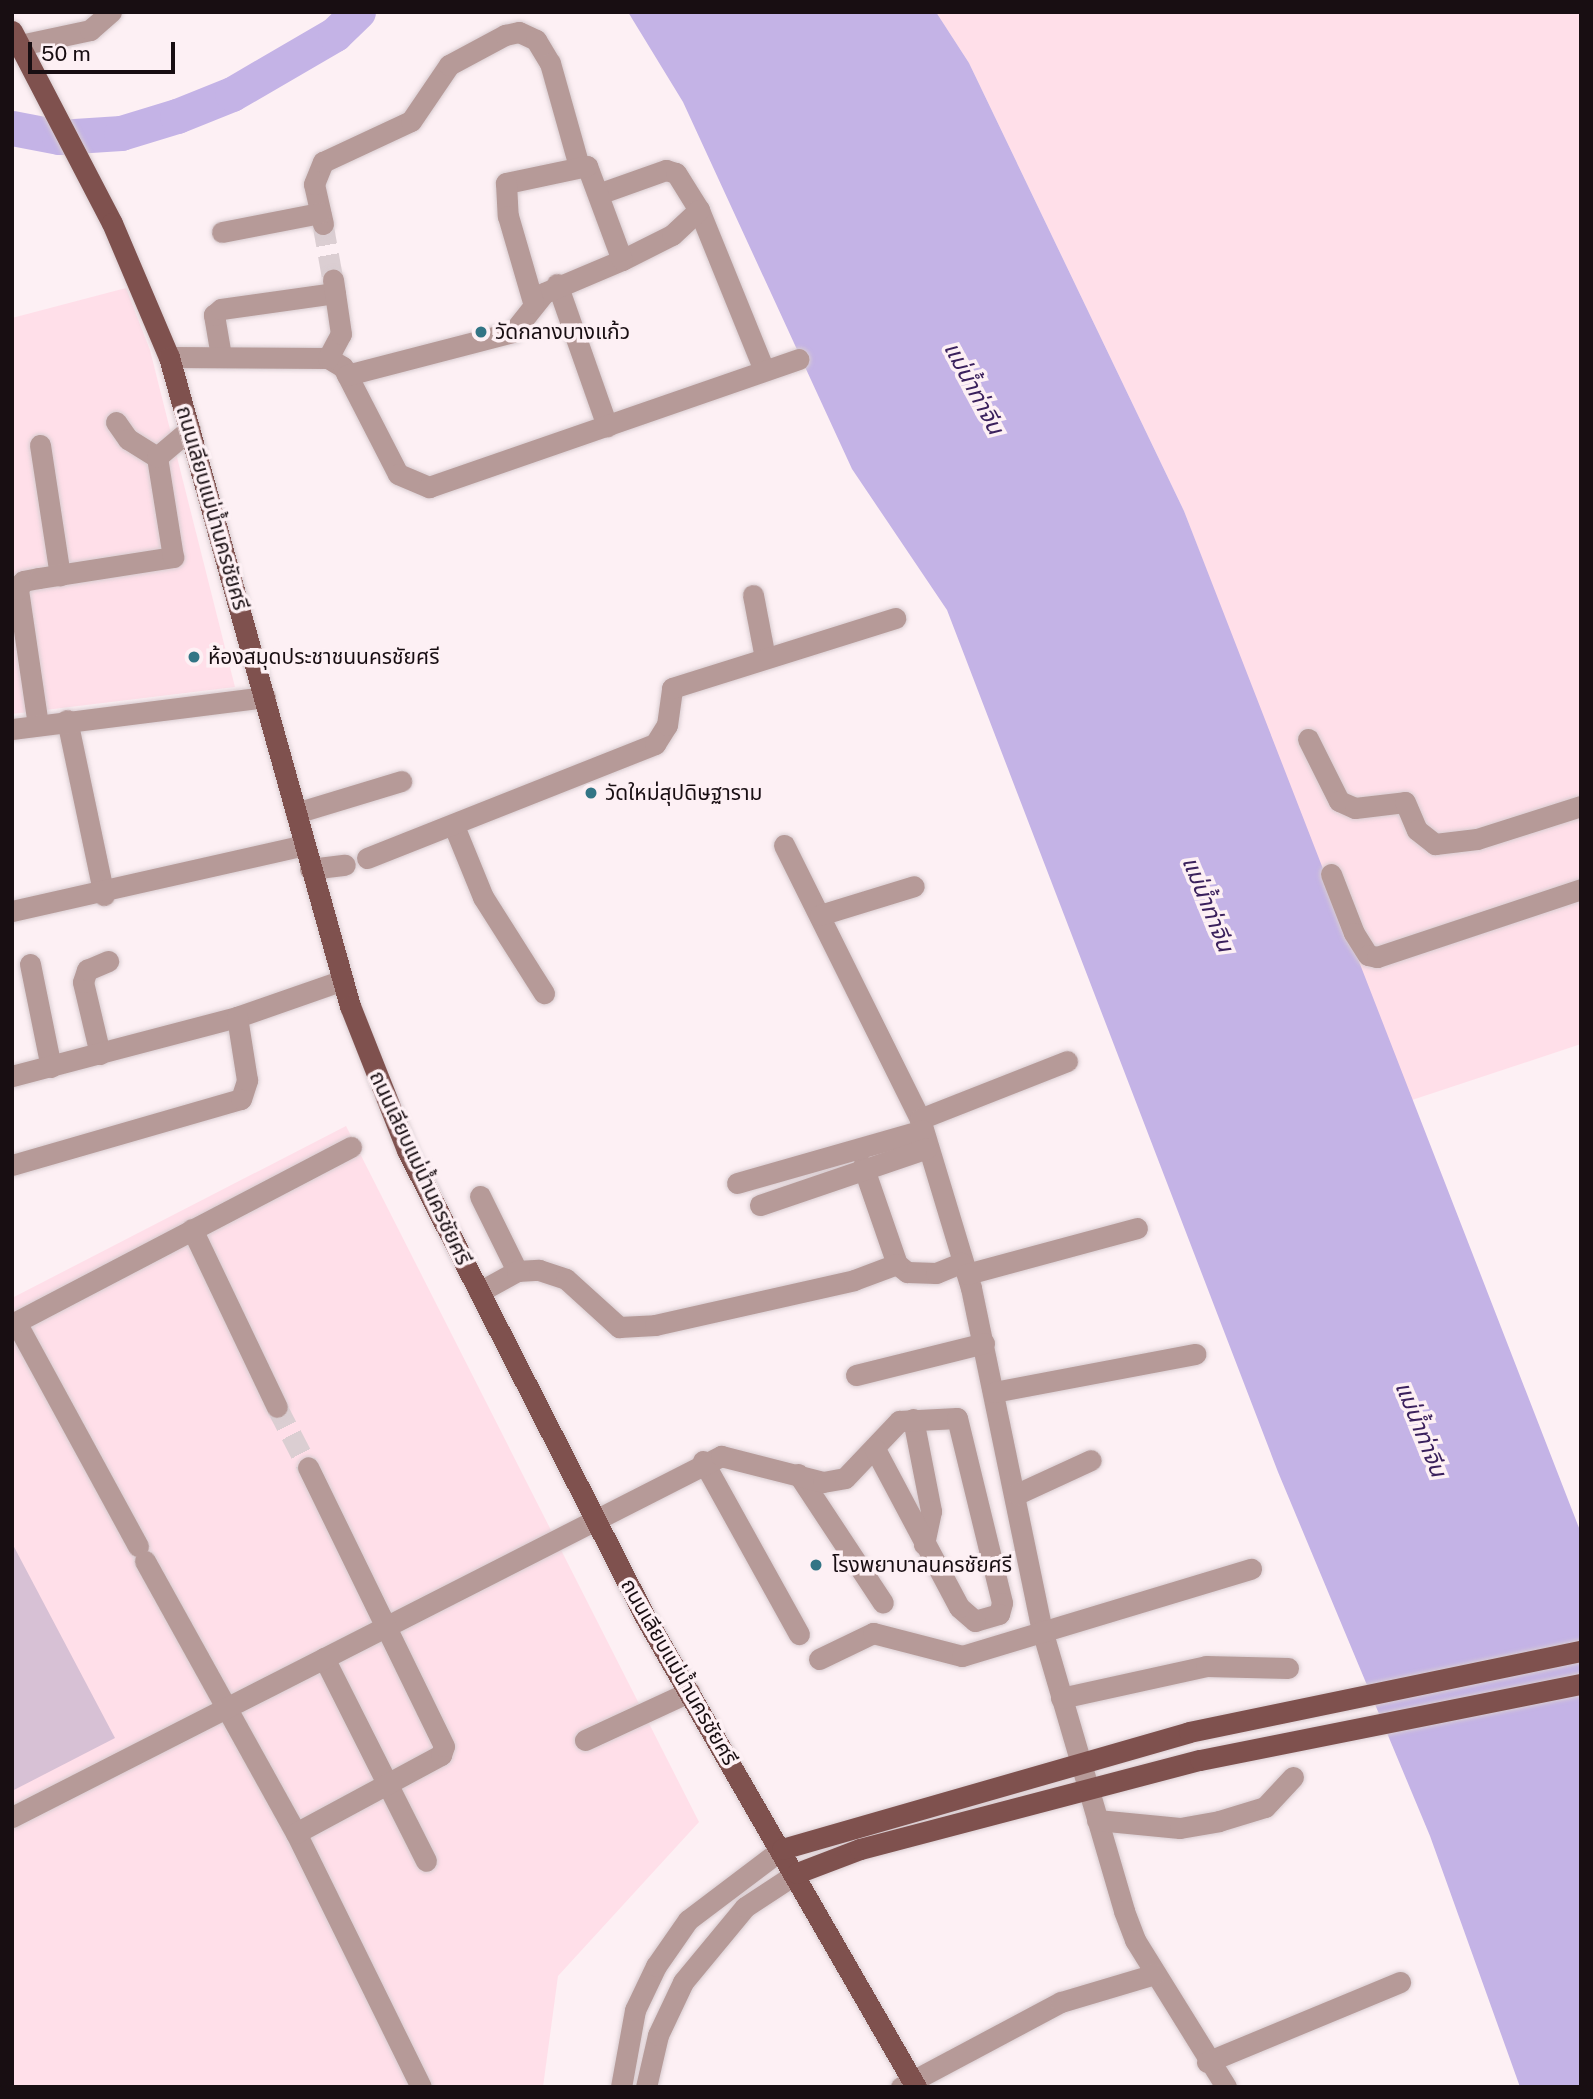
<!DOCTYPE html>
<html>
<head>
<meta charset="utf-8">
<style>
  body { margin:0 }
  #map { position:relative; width:1593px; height:2099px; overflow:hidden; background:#fdf0f4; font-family:"Public Sans","Noto Sans Thai",sans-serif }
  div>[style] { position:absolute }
  .built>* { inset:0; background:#ffdfe9 }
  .water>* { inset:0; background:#c4b3e6 }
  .river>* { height:35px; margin:-17.5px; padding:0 17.5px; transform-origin:17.5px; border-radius:17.5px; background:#c4b3e6 }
  .building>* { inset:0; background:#d7c1d5 }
  .minor-tunnel>* { height:21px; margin-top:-10.5px; transform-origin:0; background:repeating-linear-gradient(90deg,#dbced2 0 21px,transparent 0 31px) }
  .roads { filter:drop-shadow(0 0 2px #d8ccd0) drop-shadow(0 0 2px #d8ccd0) }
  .minor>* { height:21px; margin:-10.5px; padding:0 10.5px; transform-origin:10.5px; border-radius:10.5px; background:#b69a98 }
  .major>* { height:21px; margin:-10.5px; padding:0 10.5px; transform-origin:10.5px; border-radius:10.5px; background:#7f514e }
  .dots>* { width:19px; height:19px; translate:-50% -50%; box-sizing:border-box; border:4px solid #fdf0f4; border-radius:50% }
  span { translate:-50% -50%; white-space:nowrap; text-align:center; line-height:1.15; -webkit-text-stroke:7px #fdf0f4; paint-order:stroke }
  .poi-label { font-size:21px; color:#180e12 }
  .left { translate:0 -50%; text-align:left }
  .street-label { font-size:21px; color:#180e12 }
  .water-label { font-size:23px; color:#3a205c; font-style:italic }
  .frame { position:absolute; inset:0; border:14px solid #180e12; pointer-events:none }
  .scale { position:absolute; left:28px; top:42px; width:147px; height:32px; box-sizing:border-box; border:4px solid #180e12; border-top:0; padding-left:9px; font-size:21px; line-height:24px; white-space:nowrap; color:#180e12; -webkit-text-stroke:5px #fdf0f4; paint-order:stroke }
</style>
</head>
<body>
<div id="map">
  <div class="built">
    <i style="clip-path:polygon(936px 12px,1581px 12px,1581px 1044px,1409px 1101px,1184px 511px,969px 63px)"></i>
    <i style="clip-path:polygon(126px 288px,150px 350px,235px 687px,12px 714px,12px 318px)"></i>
    <i style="clip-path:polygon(346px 1126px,699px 1822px,558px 1976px,543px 2087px,12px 2087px,12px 1298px)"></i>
  </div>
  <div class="water">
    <i style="clip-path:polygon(628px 12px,936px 12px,969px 63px,1184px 511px,1581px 1533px,1581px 2087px,1520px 2087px,1430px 1836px,1278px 1472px,947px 610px,852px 469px,683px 102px)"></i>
  </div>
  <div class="river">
    <i style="left:12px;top:128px;width:48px;rotate:10.8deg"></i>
    <i style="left:59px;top:137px;width:62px;rotate:-3.7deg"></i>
    <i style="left:121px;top:133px;width:59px;rotate:-16.9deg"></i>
    <i style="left:177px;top:116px;width:59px;rotate:-21.8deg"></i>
    <i style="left:232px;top:94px;width:119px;rotate:-30.2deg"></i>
    <i style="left:335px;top:34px;width:32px;rotate:-44deg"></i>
  </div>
  <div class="building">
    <i style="clip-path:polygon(12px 1543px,115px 1738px,12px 1791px)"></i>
  </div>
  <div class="minor-tunnel">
    <i style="left:323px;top:224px;width:57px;rotate:79.9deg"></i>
    <i style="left:277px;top:1407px;width:68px;rotate:62.7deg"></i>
  </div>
  <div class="roads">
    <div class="minor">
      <i style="left:20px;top:45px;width:72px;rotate:-12.1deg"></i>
      <i style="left:90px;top:30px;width:28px;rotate:-41deg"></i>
      <i style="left:601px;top:193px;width:69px;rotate:-19.5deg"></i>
      <i style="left:666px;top:170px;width:10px;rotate:17deg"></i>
      <i style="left:676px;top:173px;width:44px;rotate:58.1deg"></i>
      <i style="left:699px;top:210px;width:170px;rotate:67.9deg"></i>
      <i style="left:323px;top:224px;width:41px;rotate:-102.7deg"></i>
      <i style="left:314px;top:184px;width:24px;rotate:-68deg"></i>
      <i style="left:323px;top:162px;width:97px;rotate:-25deg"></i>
      <i style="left:411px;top:121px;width:68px;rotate:-55.8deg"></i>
      <i style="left:449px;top:65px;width:64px;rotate:-28.2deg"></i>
      <i style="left:505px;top:35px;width:14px;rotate:-12deg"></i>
      <i style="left:519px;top:32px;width:19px;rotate:25deg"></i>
      <i style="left:536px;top:40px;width:27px;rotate:59deg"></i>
      <i style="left:550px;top:63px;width:107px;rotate:74.3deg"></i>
      <i style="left:222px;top:232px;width:100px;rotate:-11deg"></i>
      <i style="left:622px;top:260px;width:56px;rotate:-26.6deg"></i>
      <i style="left:672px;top:235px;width:37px;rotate:-43deg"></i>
      <i style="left:557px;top:284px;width:151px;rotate:70.6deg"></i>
      <i style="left:221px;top:356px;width:42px;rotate:-99.7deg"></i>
      <i style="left:214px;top:315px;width:9px;rotate:-41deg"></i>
      <i style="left:221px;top:309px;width:115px;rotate:-8deg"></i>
      <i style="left:169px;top:357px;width:159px;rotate:0.4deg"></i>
      <i style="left:328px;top:358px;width:17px;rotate:31deg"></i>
      <i style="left:343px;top:367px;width:120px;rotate:62.8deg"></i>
      <i style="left:398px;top:474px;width:34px;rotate:23deg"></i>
      <i style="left:429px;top:487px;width:391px;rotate:-19.1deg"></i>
      <i style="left:328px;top:358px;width:27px;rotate:-62deg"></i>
      <i style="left:341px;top:334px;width:55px;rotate:-98.4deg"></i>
      <i style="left:347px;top:375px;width:171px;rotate:-14.5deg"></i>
      <i style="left:513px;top:332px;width:50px;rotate:-51.5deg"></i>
      <i style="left:544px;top:293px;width:85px;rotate:-22.9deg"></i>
      <i style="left:622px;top:260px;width:100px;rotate:-110.4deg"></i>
      <i style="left:587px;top:166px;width:83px;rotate:168.1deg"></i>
      <i style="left:506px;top:183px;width:33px;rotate:87deg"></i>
      <i style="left:508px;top:216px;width:90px;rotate:73.8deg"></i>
      <i style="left:116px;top:422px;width:21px;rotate:55deg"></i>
      <i style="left:128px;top:439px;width:34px;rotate:32deg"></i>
      <i style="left:40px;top:445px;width:132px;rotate:81.3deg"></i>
      <i style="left:753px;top:595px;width:64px;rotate:79.2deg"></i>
      <i style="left:67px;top:720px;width:179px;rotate:78.1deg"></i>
      <i style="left:38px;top:725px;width:137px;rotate:-98.4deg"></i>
      <i style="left:18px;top:589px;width:9px;rotate:-58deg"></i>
      <i style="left:23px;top:581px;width:16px;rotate:-11deg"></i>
      <i style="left:39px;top:578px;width:136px;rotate:-8.9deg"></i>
      <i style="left:173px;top:557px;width:101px;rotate:-99.1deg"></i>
      <i style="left:157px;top:457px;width:43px;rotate:-40.3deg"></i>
      <i style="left:12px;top:729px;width:255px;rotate:-7.2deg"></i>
      <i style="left:1308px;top:739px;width:69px;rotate:63.4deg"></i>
      <i style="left:1339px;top:801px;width:17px;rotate:24deg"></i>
      <i style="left:1355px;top:808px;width:50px;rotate:-6.8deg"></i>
      <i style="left:1405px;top:802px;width:30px;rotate:67deg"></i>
      <i style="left:1417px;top:830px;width:23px;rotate:38deg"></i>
      <i style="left:1435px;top:844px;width:42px;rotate:-6.8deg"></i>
      <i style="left:1477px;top:839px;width:109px;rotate:-17.6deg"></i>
      <i style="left:296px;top:813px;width:110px;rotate:-16.9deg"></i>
      <i style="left:454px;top:826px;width:77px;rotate:67.8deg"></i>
      <i style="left:483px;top:897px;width:114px;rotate:57.6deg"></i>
      <i style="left:784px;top:845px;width:306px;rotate:63.6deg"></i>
      <i style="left:920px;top:1119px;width:177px;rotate:73.2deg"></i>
      <i style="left:971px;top:1288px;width:349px;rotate:78.3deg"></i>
      <i style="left:1042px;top:1630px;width:293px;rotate:73.7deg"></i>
      <i style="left:1124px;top:1911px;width:31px;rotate:69deg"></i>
      <i style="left:1135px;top:1940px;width:173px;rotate:58.2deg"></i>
      <i style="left:367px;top:858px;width:310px;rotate:-21.6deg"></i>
      <i style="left:655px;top:744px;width:22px;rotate:-58deg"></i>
      <i style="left:667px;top:725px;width:37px;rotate:-82deg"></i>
      <i style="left:672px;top:688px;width:234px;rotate:-17.4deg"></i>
      <i style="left:310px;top:869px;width:35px;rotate:-7deg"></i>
      <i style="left:1331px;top:874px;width:63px;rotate:68.7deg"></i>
      <i style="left:1354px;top:933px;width:26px;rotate:58deg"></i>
      <i style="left:1368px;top:955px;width:9px;rotate:13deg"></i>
      <i style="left:1377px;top:957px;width:215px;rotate:-18.4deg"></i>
      <i style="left:12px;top:911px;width:300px;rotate:-12.7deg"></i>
      <i style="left:820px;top:915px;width:98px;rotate:-17.1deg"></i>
      <i style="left:30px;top:964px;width:105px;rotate:78.5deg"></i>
      <i style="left:100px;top:1054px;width:74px;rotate:-103.3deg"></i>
      <i style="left:83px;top:982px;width:13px;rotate:-72deg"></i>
      <i style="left:87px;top:970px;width:23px;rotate:-23deg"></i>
      <i style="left:12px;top:1076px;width:233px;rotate:-14.7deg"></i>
      <i style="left:237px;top:1017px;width:112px;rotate:-19.2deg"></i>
      <i style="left:920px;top:1119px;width:158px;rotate:-21.5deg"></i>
      <i style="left:12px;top:1165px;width:238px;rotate:-16.1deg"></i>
      <i style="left:241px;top:1099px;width:20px;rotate:-72deg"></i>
      <i style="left:247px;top:1080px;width:64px;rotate:-99deg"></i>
      <i style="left:863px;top:1166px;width:104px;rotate:70.9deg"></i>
      <i style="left:897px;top:1264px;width:13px;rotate:39deg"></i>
      <i style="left:907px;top:1272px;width:29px;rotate:2deg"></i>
      <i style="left:936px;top:1273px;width:27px;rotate:-22deg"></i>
      <i style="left:737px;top:1183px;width:193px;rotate:-15.9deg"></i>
      <i style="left:480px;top:1196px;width:84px;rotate:63.7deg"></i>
      <i style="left:760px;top:1205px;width:176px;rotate:-18.8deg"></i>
      <i style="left:192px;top:1229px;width:197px;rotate:64.5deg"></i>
      <i style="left:967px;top:1274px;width:176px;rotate:-15.1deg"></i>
      <i style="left:479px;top:1292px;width:43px;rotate:-28.9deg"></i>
      <i style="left:517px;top:1271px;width:22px;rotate:-3deg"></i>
      <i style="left:539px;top:1270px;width:28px;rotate:18deg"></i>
      <i style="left:566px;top:1279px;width:72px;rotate:42.2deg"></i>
      <i style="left:619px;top:1327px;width:36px;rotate:-3deg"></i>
      <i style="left:655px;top:1325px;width:204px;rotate:-12.7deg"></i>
      <i style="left:854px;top:1280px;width:46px;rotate:-20.4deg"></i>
      <i style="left:856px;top:1375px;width:132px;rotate:-14deg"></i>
      <i style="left:994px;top:1392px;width:205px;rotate:-10.7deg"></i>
      <i style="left:913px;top:1419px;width:94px;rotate:78.9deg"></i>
      <i style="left:931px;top:1511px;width:34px;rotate:102deg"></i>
      <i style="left:703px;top:1461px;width:198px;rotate:61deg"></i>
      <i style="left:798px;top:1474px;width:154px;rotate:56.6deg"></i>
      <i style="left:1017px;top:1494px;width:81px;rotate:-24.7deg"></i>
      <i style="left:138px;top:1546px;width:255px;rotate:-118.6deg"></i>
      <i style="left:16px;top:1322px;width:378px;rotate:-27.6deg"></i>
      <i style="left:145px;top:1561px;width:311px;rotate:61deg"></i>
      <i style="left:296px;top:1833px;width:283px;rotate:63.8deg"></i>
      <i style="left:324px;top:1658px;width:227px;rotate:63.3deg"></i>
      <i style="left:819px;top:1659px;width:60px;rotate:-25.7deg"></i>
      <i style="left:873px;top:1633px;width:92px;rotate:14.5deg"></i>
      <i style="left:962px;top:1656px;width:302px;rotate:-16.8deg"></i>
      <i style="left:1061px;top:1698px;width:148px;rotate:-12.4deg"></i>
      <i style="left:1206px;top:1666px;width:82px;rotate:1.4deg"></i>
      <i style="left:585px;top:1740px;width:115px;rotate:-24.8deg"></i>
      <i style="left:12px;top:1817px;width:796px;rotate:-26.98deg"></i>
      <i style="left:721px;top:1456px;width:105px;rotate:14.3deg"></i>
      <i style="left:823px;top:1482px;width:22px;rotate:-10deg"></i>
      <i style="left:845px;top:1478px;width:79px;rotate:-46.5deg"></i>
      <i style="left:899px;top:1421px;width:58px;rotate:-3deg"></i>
      <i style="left:957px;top:1418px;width:190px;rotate:76.3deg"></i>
      <i style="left:1002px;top:1603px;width:11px;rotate:105deg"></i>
      <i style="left:999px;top:1614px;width:25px;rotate:164deg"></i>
      <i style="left:975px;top:1621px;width:21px;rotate:-139deg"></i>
      <i style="left:959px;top:1607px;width:179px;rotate:-118deg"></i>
      <i style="left:1097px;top:1820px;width:83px;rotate:5.5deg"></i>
      <i style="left:1180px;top:1828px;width:40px;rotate:-10deg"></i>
      <i style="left:1219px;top:1821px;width:48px;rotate:-16.9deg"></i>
      <i style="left:1265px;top:1807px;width:41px;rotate:-47deg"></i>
      <i style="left:296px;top:1833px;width:165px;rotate:-28.3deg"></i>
      <i style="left:441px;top:1755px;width:9px;rotate:-72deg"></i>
      <i style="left:444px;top:1746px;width:310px;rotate:-116deg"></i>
      <i style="left:1207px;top:2062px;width:209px;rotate:-22.5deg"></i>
      <i style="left:621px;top:2087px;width:78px;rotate:-79.7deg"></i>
      <i style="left:635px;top:2010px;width:49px;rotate:-64.5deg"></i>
      <i style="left:656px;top:1966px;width:56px;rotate:-55.2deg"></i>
      <i style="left:688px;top:1920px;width:118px;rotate:-37.1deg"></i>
      <i style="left:646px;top:2087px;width:53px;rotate:-77deg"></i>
      <i style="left:658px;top:2035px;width:59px;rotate:-64.7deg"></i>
      <i style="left:683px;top:1982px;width:97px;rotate:-50.4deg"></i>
      <i style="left:745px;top:1907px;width:62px;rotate:-33.2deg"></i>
      <i style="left:901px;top:2087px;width:181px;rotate:-28deg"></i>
      <i style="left:1061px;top:2002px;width:98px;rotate:-16.6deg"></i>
    </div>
    <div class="major">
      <i style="left:12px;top:31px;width:216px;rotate:62.5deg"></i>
      <i style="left:112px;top:223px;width:146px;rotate:67deg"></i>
      <i style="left:169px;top:357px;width:674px;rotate:74.42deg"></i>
      <i style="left:350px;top:1006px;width:155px;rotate:68.4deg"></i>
      <i style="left:407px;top:1150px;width:522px;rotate:62.99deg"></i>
      <i style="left:644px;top:1615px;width:545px;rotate:60.05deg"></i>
      <i style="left:782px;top:1849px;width:423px;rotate:-16deg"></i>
      <i style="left:1189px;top:1732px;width:400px;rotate:-11.7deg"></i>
      <i style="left:797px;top:1873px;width:67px;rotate:-20.9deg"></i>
      <i style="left:860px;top:1849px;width:351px;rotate:-14.7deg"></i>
      <i style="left:1200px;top:1760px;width:389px;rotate:-11.3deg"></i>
    </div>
  </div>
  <div class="dots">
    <i style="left:481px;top:332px;background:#327585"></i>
    <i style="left:194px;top:657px;background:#327585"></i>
    <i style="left:591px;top:793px;background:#327585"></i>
    <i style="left:816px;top:1565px;background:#327585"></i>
  </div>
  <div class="poi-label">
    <span class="left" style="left:495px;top:332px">วัดกลางบางแก้ว</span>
    <span class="left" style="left:208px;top:657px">ห้องสมุดประชาชนนครชัยศรี</span>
    <span class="left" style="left:605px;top:793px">วัดใหม่สุปดิษฐาราม</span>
    <span class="left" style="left:832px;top:1565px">โรงพยาบาลนครชัยศรี</span>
  </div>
  <div class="street-label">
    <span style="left:212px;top:508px;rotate:74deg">ถนนเลียบแม่น้ำนครชัยศรี</span>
    <span style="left:420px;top:1168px;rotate:65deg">ถนนเลียบแม่น้ำนครชัยศรี</span>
    <span style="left:679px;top:1672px;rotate:60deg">ถนนเลียบแม่น้ำนครชัยศรี</span>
  </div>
  <div class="water-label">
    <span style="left:974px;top:388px;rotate:62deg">แม่น้ำท่าจีน</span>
    <span style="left:1208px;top:904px;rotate:68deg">แม่น้ำท่าจีน</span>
    <span style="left:1421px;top:1429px;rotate:68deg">แม่น้ำท่าจีน</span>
  </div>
  <div class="frame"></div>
  <div class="scale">50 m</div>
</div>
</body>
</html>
